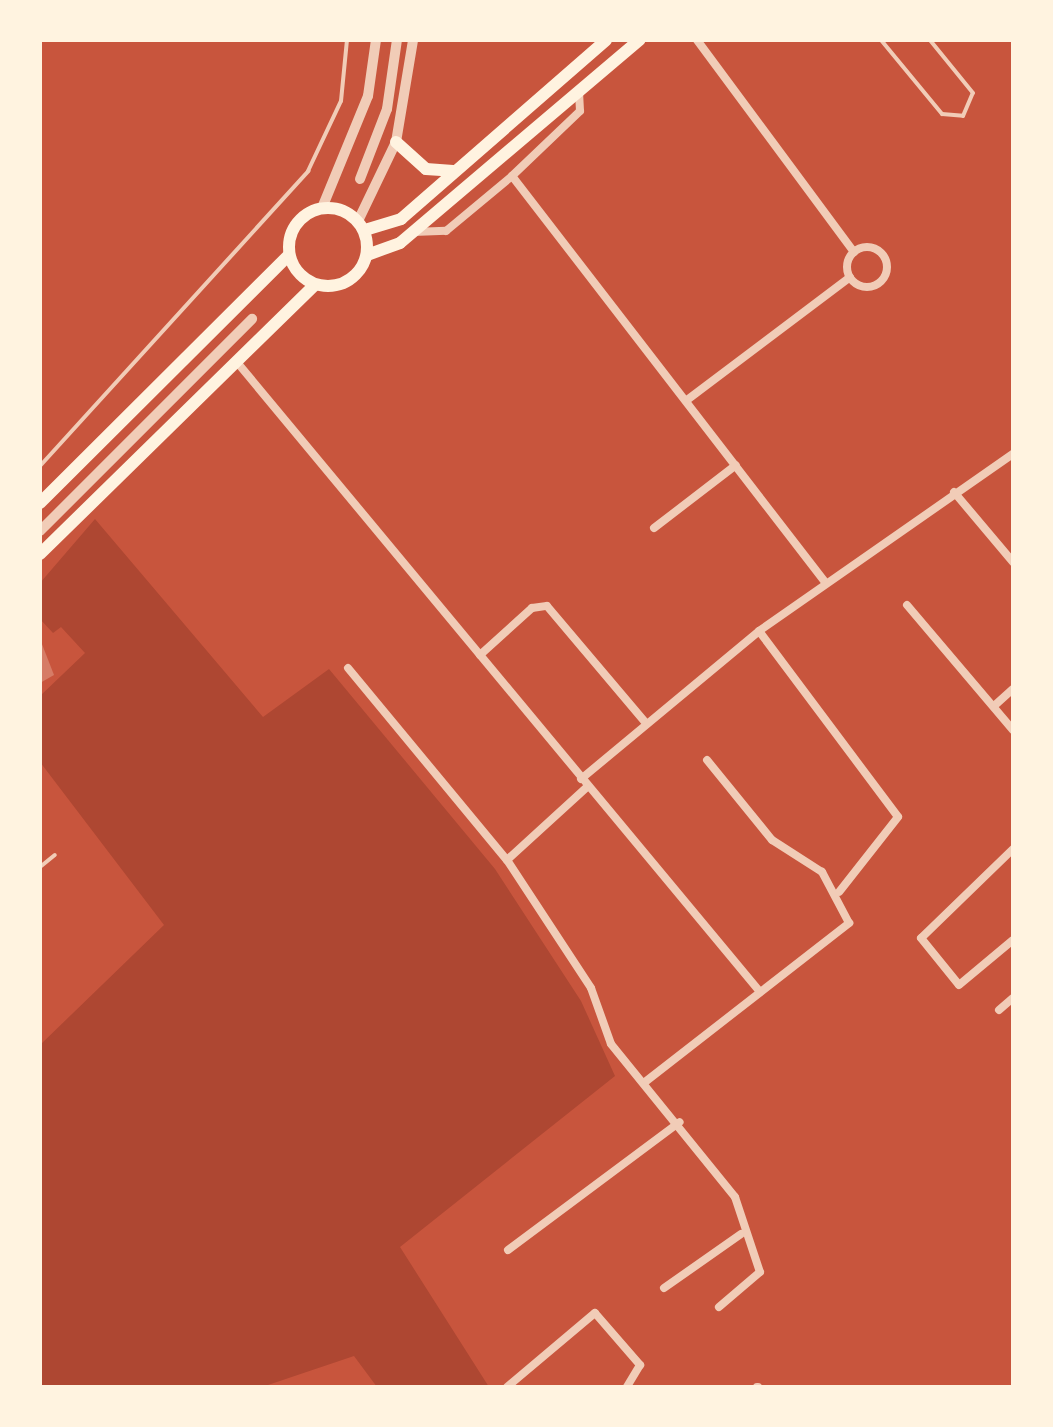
<!DOCTYPE html>
<html>
<head>
<meta charset="utf-8">
<style>
  body { margin:0 }
  #map { position:relative; width:1053px; height:1427px; overflow:hidden; background:#c8553d; font-family:Commissioner,sans-serif }
  div>[style] { position:absolute }
  .green>* { inset:0; background:#ae4732 }
  .building>* { inset:0; background:#d67c66 }
  .service>* { height:4px; margin:-2px; padding:0 2px; transform-origin:2px; border-radius:2px; background:#f1ccb7 }
  .minor>* { height:8px; margin:-4px; padding:0 4px; transform-origin:4px; border-radius:4px; background:#f1ccb7 }
  .minor>.ring { margin:-4px; padding:0; box-sizing:content-box; background:none; border:8px solid #f1ccb7; border-radius:50% }
  .tertiary>* { height:10px; margin:-5px; padding:0 5px; transform-origin:5px; border-radius:5px; background:#f1ccb7 }
  .primary>* { height:12px; margin:-6px; padding:0 6px; transform-origin:6px; border-radius:6px; background:#fff3e0 }
  .primary>.ring { margin:-6px; padding:0; box-sizing:content-box; background:none; border:12px solid #fff3e0; border-radius:50% }
  span { translate:-50% -50%; white-space:nowrap; text-align:center; line-height:1.15; -webkit-text-stroke:8px #fff3e0; paint-order:stroke }
  .frame { position:absolute; inset:0; border:42px solid #fff3e0; pointer-events:none }
</style>
</head>
<body>
<div id="map">
  <div class="green">
    <i style="clip-path:polygon(95px 519px,263px 717px,329px 669px,495px 869px,581px 1001px,615px 1076px,400px 1247px,489px 1387px,377px 1387px,354px 1356px,262px 1387px,40px 1387px,40px 1045px,164px 925px,40px 762px,40px 696px,85px 653px,61px 627px,53px 633px,40px 619px,40px 583px)"></i>
  </div>
  <div class="building">
    <i style="clip-path:polygon(40px 639px,54px 675px,40px 683px)"></i>
  </div>
  <div class="service">
    <i style="left:881px;top:40px;width:96px;rotate:50.5deg"></i>
    <i style="left:942px;top:114px;width:21px;rotate:5deg"></i>
    <i style="left:963px;top:116px;width:25px;rotate:-67deg"></i>
    <i style="left:973px;top:93px;width:68px;rotate:-129.1deg"></i>
    <i style="left:40px;top:466px;width:399px;rotate:-47.7deg"></i>
    <i style="left:308px;top:171px;width:77px;rotate:-64.8deg"></i>
    <i style="left:341px;top:101px;width:61px;rotate:-84.4deg"></i>
    <i style="left:40px;top:867px;width:19px;rotate:-39deg"></i>
  </div>
  <div class="minor">
    <i style="left:697px;top:40px;width:264px;rotate:53.5deg"></i>
    <i style="left:512px;top:176px;width:513px;rotate:52.37deg"></i>
    <i style="left:413px;top:232px;width:33px;rotate:-2deg"></i>
    <i style="left:446px;top:231px;width:86px;rotate:-39.8deg"></i>
    <i style="left:512px;top:176px;width:94px;rotate:-43.7deg"></i>
    <i style="left:580px;top:111px;width:20px;rotate:-93deg"></i>
    <i class="ring" style="left:847px;top:247px;width:32px;height:32px"></i>
    <i style="left:236px;top:361px;width:820px;rotate:50.29deg"></i>
    <i style="left:687px;top:400px;width:204px;rotate:-37deg"></i>
    <i style="left:954px;top:492px;width:92px;rotate:49.9deg"></i>
    <i style="left:654px;top:528px;width:103px;rotate:-37.5deg"></i>
    <i style="left:907px;top:605px;width:164px;rotate:49.7deg"></i>
    <i style="left:759px;top:631px;width:232px;rotate:53.2deg"></i>
    <i style="left:898px;top:817px;width:95px;rotate:128.2deg"></i>
    <i style="left:480px;top:655px;width:70px;rotate:-42.1deg"></i>
    <i style="left:532px;top:608px;width:15px;rotate:-8deg"></i>
    <i style="left:547px;top:606px;width:153px;rotate:49.8deg"></i>
    <i style="left:348px;top:668px;width:249px;rotate:50.4deg"></i>
    <i style="left:507px;top:860px;width:153px;rotate:56.7deg"></i>
    <i style="left:591px;top:988px;width:59px;rotate:70.3deg"></i>
    <i style="left:611px;top:1044px;width:197px;rotate:51deg"></i>
    <i style="left:735px;top:1197px;width:79px;rotate:71.6deg"></i>
    <i style="left:760px;top:1272px;width:54px;rotate:139.5deg"></i>
    <i style="left:994px;top:706px;width:25px;rotate:-42deg"></i>
    <i style="left:581px;top:779px;width:231px;rotate:-39.7deg"></i>
    <i style="left:759px;top:631px;width:310px;rotate:-34.9deg"></i>
    <i style="left:1013px;top:849px;width:128px;rotate:135.9deg"></i>
    <i style="left:921px;top:938px;width:60px;rotate:51deg"></i>
    <i style="left:959px;top:985px;width:70px;rotate:-39.8deg"></i>
    <i style="left:507px;top:860px;width:108px;rotate:-42.4deg"></i>
    <i style="left:999px;top:1010px;width:18px;rotate:-41deg"></i>
    <i style="left:645px;top:1082px;width:259px;rotate:-37.9deg"></i>
    <i style="left:849px;top:923px;width:58px;rotate:-117.9deg"></i>
    <i style="left:822px;top:872px;width:59px;rotate:-147.4deg"></i>
    <i style="left:772px;top:840px;width:103px;rotate:-129.1deg"></i>
    <i style="left:508px;top:1250px;width:214px;rotate:-36.7deg"></i>
    <i style="left:664px;top:1288px;width:94px;rotate:-35deg"></i>
    <i style="left:507px;top:1387px;width:115px;rotate:-40.1deg"></i>
    <i style="left:595px;top:1313px;width:69px;rotate:49.1deg"></i>
    <i style="left:640px;top:1365px;width:26px;rotate:121deg"></i>
    <i style="left:757px;top:1387px;width:1px"></i>
  </div>
  <div class="tertiary">
    <i style="left:360px;top:179px;width:75px;rotate:-68.9deg"></i>
    <i style="left:387px;top:109px;width:70px;rotate:-81.8deg"></i>
    <i style="left:322px;top:208px;width:121px;rotate:-67.7deg"></i>
    <i style="left:368px;top:96px;width:57px;rotate:-81.9deg"></i>
    <i style="left:358px;top:221px;width:88px;rotate:-64.3deg"></i>
    <i style="left:396px;top:142px;width:103px;rotate:-80.5deg"></i>
    <i style="left:40px;top:531px;width:300px;rotate:-45deg"></i>
  </div>
  <div class="primary">
    <i style="left:396px;top:142px;width:40px;rotate:42deg"></i>
    <i style="left:426px;top:169px;width:27px;rotate:4deg"></i>
    <i class="ring" style="left:289px;top:208px;width:66px;height:66px"></i>
    <i style="left:365px;top:230px;width:38px;rotate:-17deg"></i>
    <i style="left:401px;top:219px;width:272px;rotate:-41.1deg"></i>
    <i style="left:367px;top:255px;width:35px;rotate:-20deg"></i>
    <i style="left:400px;top:243px;width:314px;rotate:-40.3deg"></i>
    <i style="left:40px;top:503px;width:351px;rotate:-44.9deg"></i>
    <i style="left:40px;top:554px;width:385px;rotate:-44.4deg"></i>
  </div>
  <div class="frame"></div>
</div>
</body>
</html>
